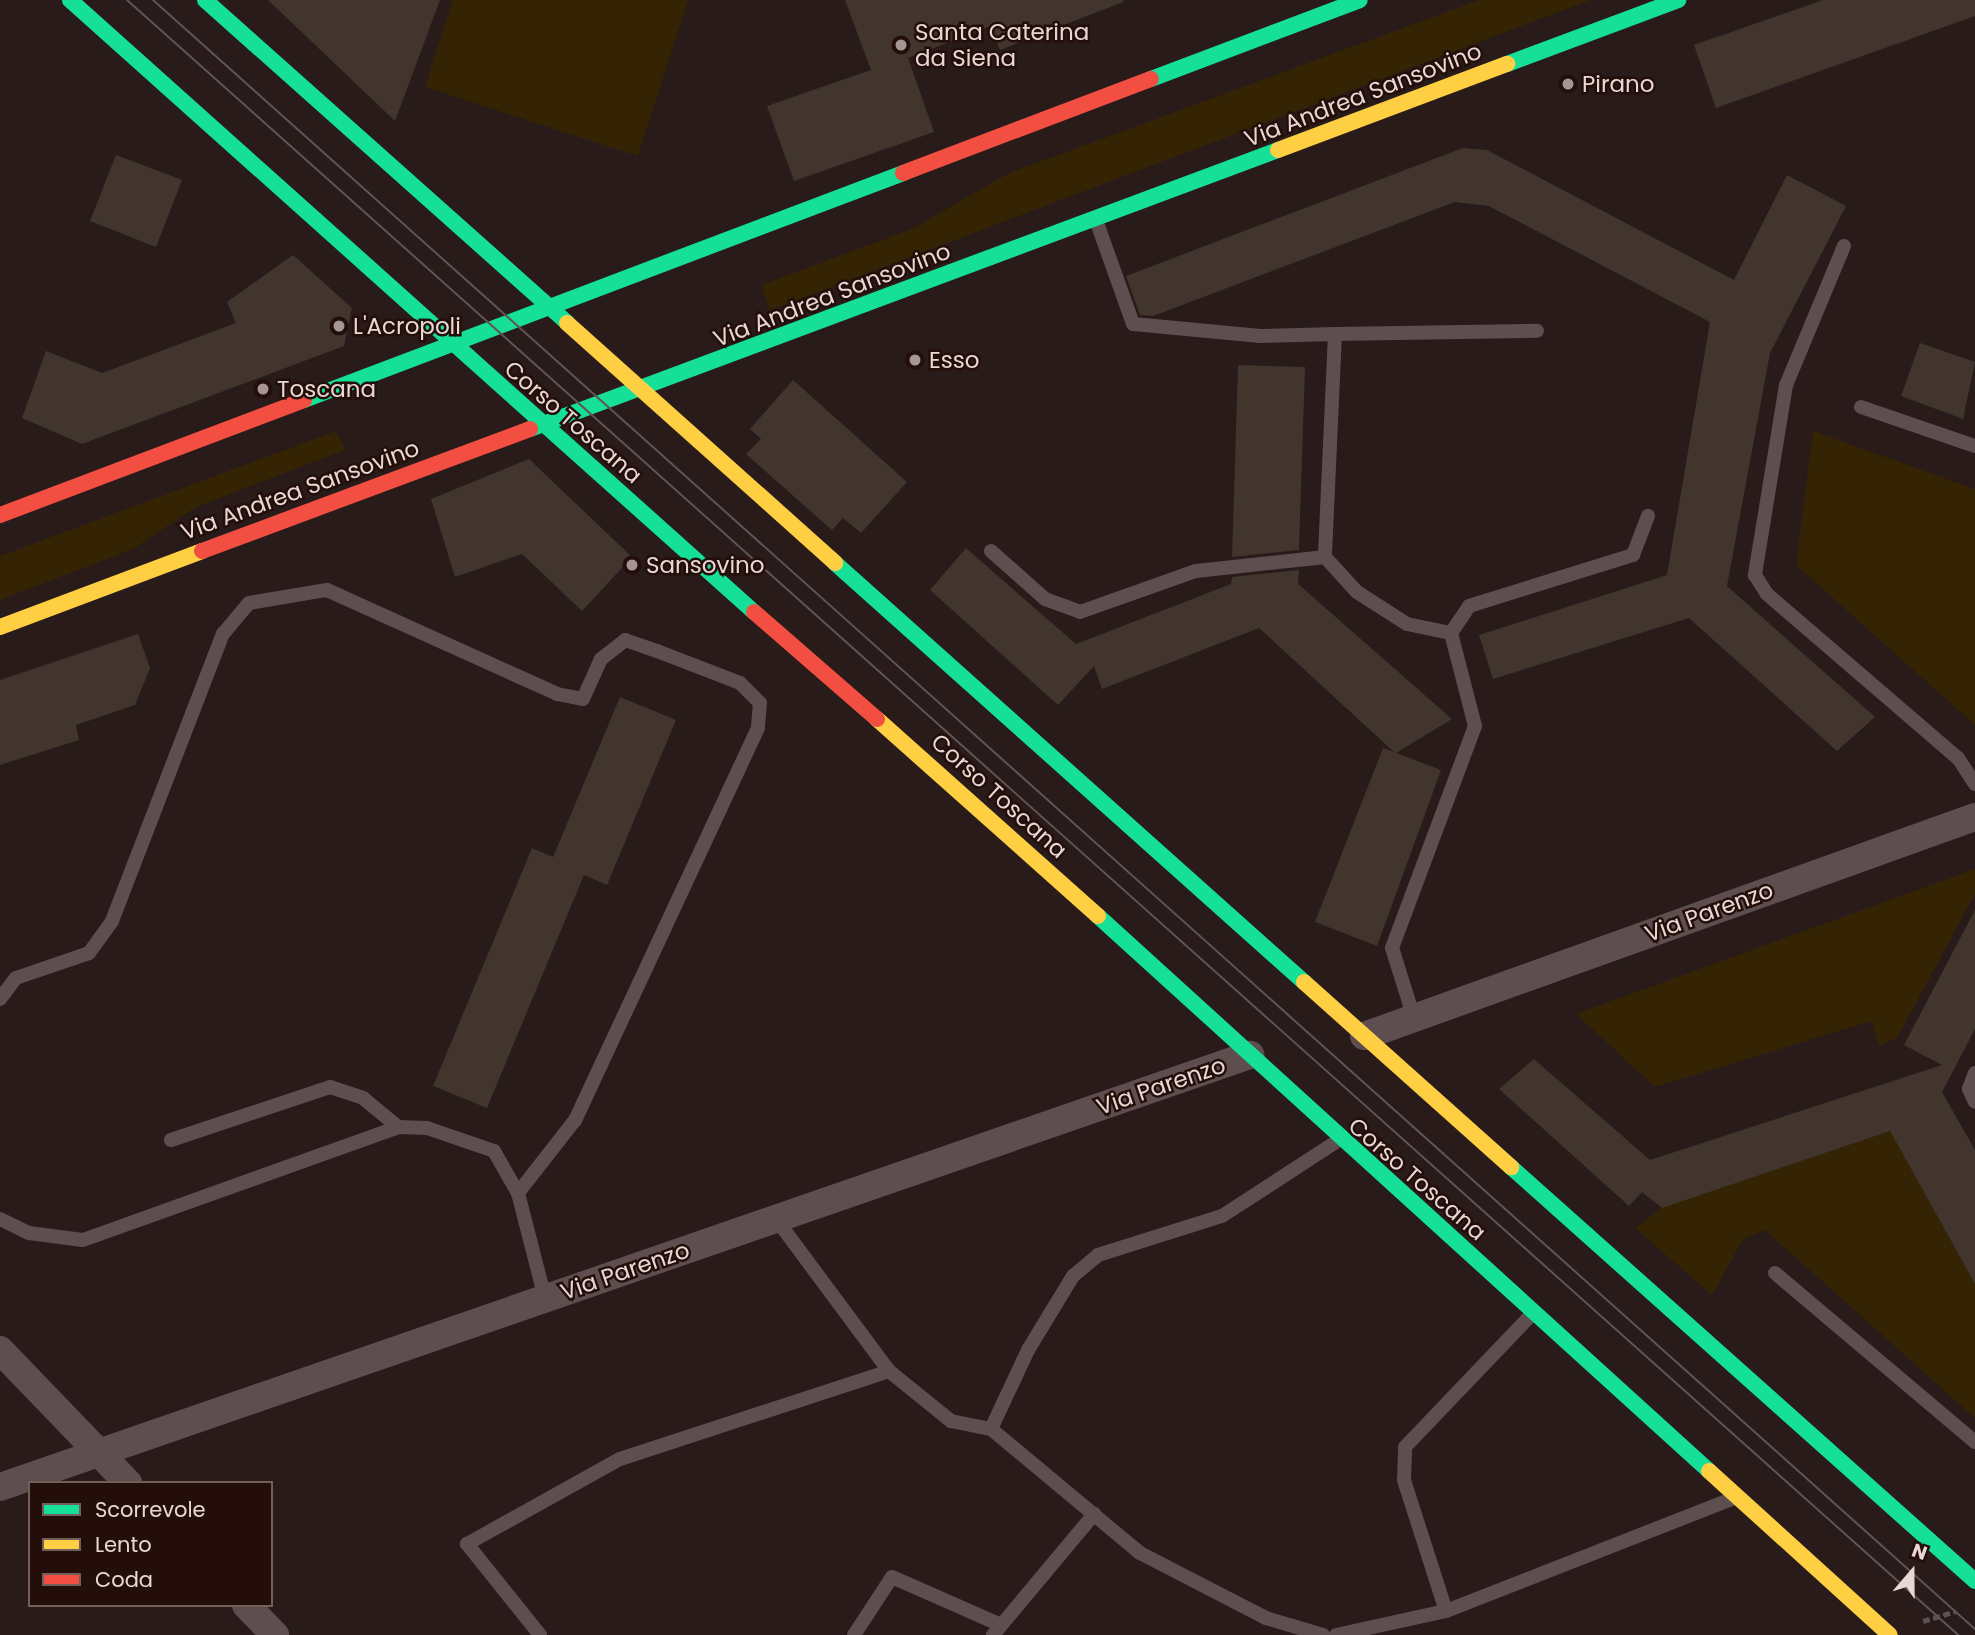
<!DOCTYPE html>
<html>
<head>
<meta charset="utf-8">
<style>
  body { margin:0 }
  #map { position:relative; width:1975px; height:1635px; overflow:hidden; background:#281b19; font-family:Poppins,sans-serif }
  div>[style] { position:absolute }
  .green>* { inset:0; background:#342404 }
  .building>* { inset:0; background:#42352e }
  .path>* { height:4.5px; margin-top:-2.25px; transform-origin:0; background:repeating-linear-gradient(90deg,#5f5254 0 7px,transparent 0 10.5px) }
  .lane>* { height:14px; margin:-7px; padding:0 7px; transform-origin:7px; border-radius:7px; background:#5e4e50 }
  .street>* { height:28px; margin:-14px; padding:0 14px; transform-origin:14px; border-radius:14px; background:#5e4e50 }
  .fast>* { height:16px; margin:-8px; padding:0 8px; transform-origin:8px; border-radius:8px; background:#16e098 }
  .slow>* { height:16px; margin:-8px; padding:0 8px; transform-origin:8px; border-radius:8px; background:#ffcf43 }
  .jam>* { height:16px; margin:-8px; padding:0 8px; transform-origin:8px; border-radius:8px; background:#f24e42 }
  .tram>* { height:2px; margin:-1px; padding:0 1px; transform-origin:1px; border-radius:1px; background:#615455 }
  .dots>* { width:19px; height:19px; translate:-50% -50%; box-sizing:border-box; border:4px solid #240e0a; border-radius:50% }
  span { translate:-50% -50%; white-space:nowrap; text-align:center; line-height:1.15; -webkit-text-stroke:5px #240e0a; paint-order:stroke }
  .poi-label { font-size:23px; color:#e8d7d4 }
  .left { translate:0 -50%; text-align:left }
  .street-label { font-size:23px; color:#e8d7d4 }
  .legend { position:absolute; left:28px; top:1481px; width:245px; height:126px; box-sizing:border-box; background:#240e0a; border:2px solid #725e5b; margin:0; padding:9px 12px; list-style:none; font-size:21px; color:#e8d7d4 }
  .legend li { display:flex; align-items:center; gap:14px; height:35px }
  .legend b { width:35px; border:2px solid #725e5b }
  .north { position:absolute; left:1877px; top:1537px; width:70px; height:70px; -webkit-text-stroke:5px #240e0a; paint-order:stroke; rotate:20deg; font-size:19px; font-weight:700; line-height:28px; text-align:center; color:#e8d7d4 }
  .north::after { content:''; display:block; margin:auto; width:24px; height:32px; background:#e8d7d4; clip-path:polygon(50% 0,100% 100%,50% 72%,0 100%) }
</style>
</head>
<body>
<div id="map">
  <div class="green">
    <i style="clip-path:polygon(453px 0,688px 0,638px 156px,425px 87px)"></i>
    <i style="clip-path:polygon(1479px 0,1590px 0,770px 310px,761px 285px,912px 229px,1009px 173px)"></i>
    <i style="clip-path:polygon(336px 431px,345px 450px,196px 507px,133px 549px,0 600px,0 556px)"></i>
    <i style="clip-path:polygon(1813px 431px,1975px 489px,1975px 725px,1796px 565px)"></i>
    <i style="clip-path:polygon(1975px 869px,1975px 894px,1897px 1038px,1879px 1046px,1872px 1021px,1655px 1087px,1576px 1014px)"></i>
    <i style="clip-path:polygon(1890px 1131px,1975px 1284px,1975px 1418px,1765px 1230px,1743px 1239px,1712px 1295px,1635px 1228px,1662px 1208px)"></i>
  </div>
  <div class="building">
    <i style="clip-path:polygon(268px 0,440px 0,395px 121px)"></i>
    <i style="clip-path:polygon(845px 0,1123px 0,1123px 2px,1000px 50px,990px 26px,908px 58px,934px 132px,794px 181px,767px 106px,871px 70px)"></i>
    <i style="clip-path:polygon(1823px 0,1975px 0,1975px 16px,1716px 108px,1694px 45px)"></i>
    <i style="clip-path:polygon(1463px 148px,1487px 150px,1734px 280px,1787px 175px,1846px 206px,1770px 353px,1727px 586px,1875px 717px,1837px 751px,1689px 618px,1493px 679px,1479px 635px,1667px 575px,1710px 322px,1489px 206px,1455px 202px,1153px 316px,1140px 315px,1126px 276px)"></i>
    <i style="clip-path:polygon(116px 155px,182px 180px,156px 247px,90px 221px)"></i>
    <i style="clip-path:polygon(293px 255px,352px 308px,344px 346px,82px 444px,22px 418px,46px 351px,102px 373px,236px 323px,227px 302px)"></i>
    <i style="clip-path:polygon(1920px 343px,1975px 362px,1963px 419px,1901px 396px)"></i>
    <i style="clip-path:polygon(1238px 365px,1305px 367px,1299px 550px,1232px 557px)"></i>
    <i style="clip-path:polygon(793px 380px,907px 482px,861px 533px,843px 518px,832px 530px,746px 454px,761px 439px,750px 429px)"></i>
    <i style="clip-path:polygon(529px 459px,632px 557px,582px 611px,522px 554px,455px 577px,431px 499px)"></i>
    <i style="clip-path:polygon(966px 548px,1076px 644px,1231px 584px,1232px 577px,1299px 570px,1298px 584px,1452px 719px,1396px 753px,1441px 770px,1377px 946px,1315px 922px,1383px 748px,1394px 752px,1259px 628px,1102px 689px,1094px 666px,1058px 705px,930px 590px)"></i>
    <i style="clip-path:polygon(138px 634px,150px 668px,135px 705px,76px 725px,79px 740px,0 765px,0 680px)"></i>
    <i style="clip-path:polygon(620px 697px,676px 720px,607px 885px,584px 875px,487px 1108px,433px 1086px,532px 848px,553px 857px)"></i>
    <i style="clip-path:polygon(1975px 910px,1975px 1029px,1942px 1092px,1975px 1150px,1975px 1284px,1890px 1131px,1662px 1208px,1642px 1192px,1629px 1206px,1499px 1089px,1534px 1059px,1650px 1160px,1942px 1065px,1904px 1045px)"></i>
  </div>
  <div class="path">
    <i style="left:1923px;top:1621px;width:34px;rotate:-17deg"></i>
  </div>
  <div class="lane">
    <i style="left:1096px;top:220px;width:110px;rotate:70.4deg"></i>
    <i style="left:1133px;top:324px;width:128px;rotate:5.4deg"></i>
    <i style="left:1260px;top:336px;width:75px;rotate:-1.5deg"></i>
    <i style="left:1335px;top:334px;width:223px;rotate:92.6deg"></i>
    <i style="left:1325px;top:557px;width:47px;rotate:47.6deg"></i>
    <i style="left:1357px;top:592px;width:59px;rotate:32.6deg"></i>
    <i style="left:1407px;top:624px;width:45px;rotate:11.6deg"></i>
    <i style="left:1844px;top:246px;width:151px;rotate:112.6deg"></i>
    <i style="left:1786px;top:385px;width:193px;rotate:99.3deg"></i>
    <i style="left:1755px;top:575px;width:22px;rotate:58deg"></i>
    <i style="left:1767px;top:594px;width:252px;rotate:40.7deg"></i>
    <i style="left:1958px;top:758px;width:31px;rotate:57deg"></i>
    <i style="left:1335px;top:334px;width:202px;rotate:-0.9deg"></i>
    <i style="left:1861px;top:407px;width:120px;rotate:18.9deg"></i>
    <i style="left:991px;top:551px;width:72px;rotate:41.6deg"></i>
    <i style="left:1045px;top:599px;width:37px;rotate:20deg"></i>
    <i style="left:1080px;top:612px;width:123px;rotate:-19.5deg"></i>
    <i style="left:1196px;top:571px;width:130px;rotate:-6.2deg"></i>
    <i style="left:0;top:999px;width:26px;rotate:-53deg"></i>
    <i style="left:16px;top:978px;width:77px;rotate:-18.9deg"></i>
    <i style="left:89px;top:953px;width:39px;rotate:-54deg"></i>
    <i style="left:112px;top:921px;width:308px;rotate:-68.9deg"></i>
    <i style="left:223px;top:634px;width:40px;rotate:-50deg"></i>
    <i style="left:249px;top:603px;width:79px;rotate:-9.5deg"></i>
    <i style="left:327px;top:590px;width:252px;rotate:24.3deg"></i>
    <i style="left:557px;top:694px;width:26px;rotate:11deg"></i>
    <i style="left:583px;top:699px;width:44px;rotate:-65.8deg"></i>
    <i style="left:601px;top:659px;width:31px;rotate:-38deg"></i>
    <i style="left:625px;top:640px;width:34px;rotate:19deg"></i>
    <i style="left:657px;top:651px;width:89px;rotate:21.1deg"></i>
    <i style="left:740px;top:683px;width:28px;rotate:45deg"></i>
    <i style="left:760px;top:703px;width:25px;rotate:95deg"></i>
    <i style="left:758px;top:728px;width:433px;rotate:115deg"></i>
    <i style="left:575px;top:1120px;width:93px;rotate:128deg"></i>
    <i style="left:1414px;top:1018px;width:73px;rotate:-107.4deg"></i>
    <i style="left:1392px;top:948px;width:237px;rotate:-69.5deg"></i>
    <i style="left:1475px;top:726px;width:96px;rotate:-104.5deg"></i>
    <i style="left:1451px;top:633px;width:32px;rotate:-56deg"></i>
    <i style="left:1469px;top:606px;width:172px;rotate:-17.3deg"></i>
    <i style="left:1633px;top:555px;width:42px;rotate:-69deg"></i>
    <i style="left:1975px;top:1073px;width:17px;rotate:111deg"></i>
    <i style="left:1969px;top:1089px;width:14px;rotate:65deg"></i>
    <i style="left:171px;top:1140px;width:168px;rotate:-18.4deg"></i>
    <i style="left:330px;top:1087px;width:35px;rotate:18deg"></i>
    <i style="left:363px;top:1098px;width:45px;rotate:39.6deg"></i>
    <i style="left:0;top:1219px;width:32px;rotate:26deg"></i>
    <i style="left:29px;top:1233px;width:54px;rotate:7.4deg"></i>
    <i style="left:83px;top:1240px;width:335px;rotate:-19.7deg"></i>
    <i style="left:398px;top:1127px;width:29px;rotate:2deg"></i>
    <i style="left:427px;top:1128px;width:71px;rotate:18.9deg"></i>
    <i style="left:494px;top:1151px;width:48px;rotate:60.3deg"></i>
    <i style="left:518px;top:1193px;width:108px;rotate:75.6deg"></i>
    <i style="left:1775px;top:1273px;width:262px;rotate:40.2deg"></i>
    <i style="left:889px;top:1371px;width:80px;rotate:38.9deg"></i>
    <i style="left:951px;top:1421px;width:41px;rotate:11.3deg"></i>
    <i style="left:1446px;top:1611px;width:138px;rotate:-107.8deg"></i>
    <i style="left:1404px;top:1480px;width:33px;rotate:-88deg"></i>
    <i style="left:1405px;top:1447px;width:185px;rotate:-46.3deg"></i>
    <i style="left:540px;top:1635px;width:117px;rotate:-128.7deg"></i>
    <i style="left:467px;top:1544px;width:175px;rotate:-29.1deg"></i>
    <i style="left:620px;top:1459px;width:283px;rotate:-18.1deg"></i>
    <i style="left:889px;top:1371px;width:189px;rotate:-126.6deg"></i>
    <i style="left:854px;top:1635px;width:69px;rotate:-56.8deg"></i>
    <i style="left:892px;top:1577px;width:119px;rotate:23.8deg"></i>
    <i style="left:993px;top:1635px;width:158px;rotate:-50.1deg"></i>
    <i style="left:1323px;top:1635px;width:59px;rotate:-163.4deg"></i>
    <i style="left:1266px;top:1618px;width:142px;rotate:-152.7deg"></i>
    <i style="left:1140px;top:1553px;width:194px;rotate:-140.2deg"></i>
    <i style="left:991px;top:1429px;width:87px;rotate:-64.9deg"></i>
    <i style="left:1028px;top:1350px;width:87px;rotate:-58.7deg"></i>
    <i style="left:1073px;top:1276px;width:33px;rotate:-40deg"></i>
    <i style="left:1098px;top:1255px;width:130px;rotate:-17.5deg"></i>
    <i style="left:1222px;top:1216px;width:140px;rotate:-33deg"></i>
    <i style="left:1336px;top:1635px;width:113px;rotate:-12.3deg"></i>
    <i style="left:1446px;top:1611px;width:307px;rotate:-21.4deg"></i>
  </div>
  <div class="street">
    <i style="left:1364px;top:1036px;width:649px;rotate:-19.72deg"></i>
    <i style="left:0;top:1350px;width:185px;rotate:46.1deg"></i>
    <i style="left:0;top:1487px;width:1323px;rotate:-19.07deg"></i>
    <i style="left:246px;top:1605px;width:42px;rotate:46deg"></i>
  </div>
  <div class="fast">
    <i style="left:70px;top:0;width:918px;rotate:41.82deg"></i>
    <i style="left:205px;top:0;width:485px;rotate:41.7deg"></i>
    <i style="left:1507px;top:64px;width:183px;rotate:-20.5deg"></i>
    <i style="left:1151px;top:79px;width:223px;rotate:-20.7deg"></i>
    <i style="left:304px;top:400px;width:641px;rotate:-20.75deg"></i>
    <i style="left:530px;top:429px;width:798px;rotate:-20.46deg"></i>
    <i style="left:835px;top:563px;width:629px;rotate:41.78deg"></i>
    <i style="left:1098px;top:916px;width:825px;rotate:42.25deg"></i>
    <i style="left:1511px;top:1167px;width:622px;rotate:41.74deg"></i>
  </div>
  <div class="slow">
    <i style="left:1278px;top:150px;width:245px;rotate:-20.6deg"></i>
    <i style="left:567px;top:323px;width:360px;rotate:41.8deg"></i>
    <i style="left:0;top:627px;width:216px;rotate:-20.6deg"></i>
    <i style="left:877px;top:719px;width:296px;rotate:41.7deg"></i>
    <i style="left:1304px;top:982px;width:278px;rotate:41.8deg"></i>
    <i style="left:1709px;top:1471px;width:244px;rotate:42.2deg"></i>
  </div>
  <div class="jam">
    <i style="left:903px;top:173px;width:265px;rotate:-20.8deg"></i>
    <i style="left:0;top:515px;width:325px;rotate:-20.7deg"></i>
    <i style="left:202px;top:551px;width:350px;rotate:-20.4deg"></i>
    <i style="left:754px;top:612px;width:163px;rotate:41deg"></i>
  </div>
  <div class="tram">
    <i style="left:127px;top:0;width:2455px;rotate:41.76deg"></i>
    <i style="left:153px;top:0;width:2444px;rotate:41.8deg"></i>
  </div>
  <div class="dots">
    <i style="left:901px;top:45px;background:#a59593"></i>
    <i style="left:1568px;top:84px;background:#a59593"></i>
    <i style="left:339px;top:326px;background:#a59593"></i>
    <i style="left:915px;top:360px;background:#a59593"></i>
    <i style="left:263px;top:389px;background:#a59593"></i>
    <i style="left:632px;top:565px;background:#a59593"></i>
  </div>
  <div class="poi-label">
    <span class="left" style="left:915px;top:45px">Santa Caterina<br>da Siena</span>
    <span class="left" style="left:1582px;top:84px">Pirano</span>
    <span class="left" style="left:353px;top:326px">L'Acropoli</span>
    <span class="left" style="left:929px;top:360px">Esso</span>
    <span class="left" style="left:277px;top:389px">Toscana</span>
    <span class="left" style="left:646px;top:565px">Sansovino</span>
  </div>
  <div class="street-label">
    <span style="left:1363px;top:95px;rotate:-21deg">Via Andrea Sansovino</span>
    <span style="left:832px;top:295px;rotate:-21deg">Via Andrea Sansovino</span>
    <span style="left:573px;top:422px;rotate:41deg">Corso Toscana</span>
    <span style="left:300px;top:490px;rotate:-20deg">Via Andrea Sansovino</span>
    <span style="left:999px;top:796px;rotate:42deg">Corso Toscana</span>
    <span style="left:1709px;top:912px;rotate:-20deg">Via Parenzo</span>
    <span style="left:1161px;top:1086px;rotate:-19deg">Via Parenzo</span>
    <span style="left:1417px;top:1179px;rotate:41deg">Corso Toscana</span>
    <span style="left:625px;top:1271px;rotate:-19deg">Via Parenzo</span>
  </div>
  <ul class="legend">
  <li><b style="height:9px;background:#16e098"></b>Scorrevole</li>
  <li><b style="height:9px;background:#ffcf43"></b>Lento</li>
  <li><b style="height:9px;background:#f24e42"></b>Coda</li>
  </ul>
  <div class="north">N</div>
</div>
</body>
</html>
